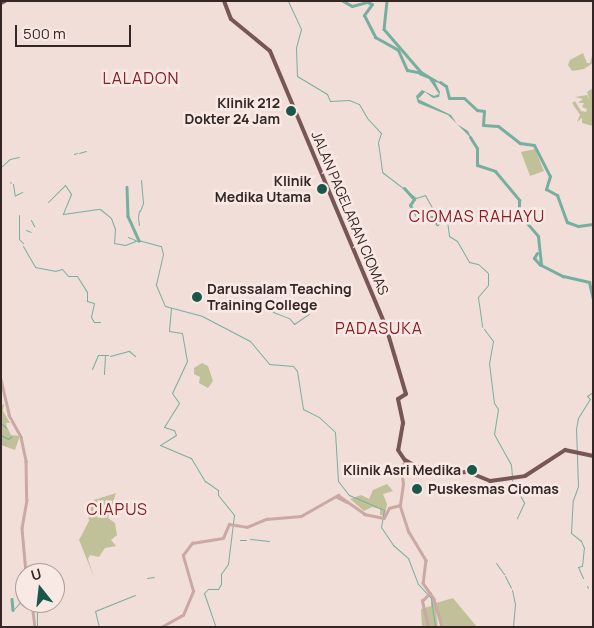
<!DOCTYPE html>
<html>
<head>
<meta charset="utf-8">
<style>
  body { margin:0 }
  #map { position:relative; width:594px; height:628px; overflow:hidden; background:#f2ded8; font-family:Manrope,sans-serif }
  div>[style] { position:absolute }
  .green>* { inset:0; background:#c0c198 }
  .water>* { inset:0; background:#76afa0 }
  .stream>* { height:1px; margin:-0.5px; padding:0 0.5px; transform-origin:0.5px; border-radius:0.5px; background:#76afa0 }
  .canal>* { height:2.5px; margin:-1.25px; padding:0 1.25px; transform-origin:1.25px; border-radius:1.25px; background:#76afa0 }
  .river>* { height:3px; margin:-1.5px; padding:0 1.5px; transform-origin:1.5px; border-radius:1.5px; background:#76afa0 }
  .minor>* { height:2.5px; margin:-1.25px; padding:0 1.25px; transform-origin:1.25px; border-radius:1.25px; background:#caa9a4 }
  .major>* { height:4px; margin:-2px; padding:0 2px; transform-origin:2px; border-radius:2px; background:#775756 }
  .dots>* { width:14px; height:14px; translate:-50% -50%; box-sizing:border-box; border:2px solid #f9e9e4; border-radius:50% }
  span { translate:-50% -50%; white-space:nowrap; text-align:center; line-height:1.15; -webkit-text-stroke:5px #f9e9e4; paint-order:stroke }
  .poi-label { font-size:14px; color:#352626; font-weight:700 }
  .right { translate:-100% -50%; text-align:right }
  .left { translate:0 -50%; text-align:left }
  .street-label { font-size:14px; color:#352626 }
  .quarter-label { font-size:16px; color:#861d24; letter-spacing:1px }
  .frame { position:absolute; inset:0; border:2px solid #352626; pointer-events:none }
  .north { position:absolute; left:15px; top:563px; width:50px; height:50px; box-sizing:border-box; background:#f9e9e4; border:1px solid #ab9b98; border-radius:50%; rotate:344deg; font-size:14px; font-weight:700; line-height:20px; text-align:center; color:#352626 }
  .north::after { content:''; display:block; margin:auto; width:18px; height:22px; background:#1a5748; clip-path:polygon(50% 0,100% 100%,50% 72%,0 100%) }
  .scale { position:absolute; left:15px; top:25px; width:116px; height:22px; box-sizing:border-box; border:2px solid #352626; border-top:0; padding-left:6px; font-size:15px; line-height:18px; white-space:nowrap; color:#352626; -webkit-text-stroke:4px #f9e9e4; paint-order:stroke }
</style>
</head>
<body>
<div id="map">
  <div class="green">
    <i style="clip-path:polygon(593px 52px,593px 63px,584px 69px,572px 71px,568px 65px,570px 60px,583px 53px,587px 63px,590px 63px)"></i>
    <i style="clip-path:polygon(593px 88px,593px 126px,582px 123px,582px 118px,577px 122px,580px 115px,572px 103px,575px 101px,581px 111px,586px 112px,587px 109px,582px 107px,584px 103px,578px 103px,583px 99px,575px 97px,587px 95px,590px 101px,587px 92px)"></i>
    <i style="clip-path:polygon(535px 149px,544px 171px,530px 176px,521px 152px)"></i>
    <i style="clip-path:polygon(202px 363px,208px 366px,213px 381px,208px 388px,199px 383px,200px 377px,194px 374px,194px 368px)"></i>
    <i style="clip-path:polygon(4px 404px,3px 411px,10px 423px,6px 423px,7px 427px,11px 435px,20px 436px,15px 450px,1px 445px,1px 405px)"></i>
    <i style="clip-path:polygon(387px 484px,393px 491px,383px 494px,387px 504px,385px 516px,380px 515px,380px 509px,372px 507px,364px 511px,350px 499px,361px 495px,369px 499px,373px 490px)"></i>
    <i style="clip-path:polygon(116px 493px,108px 518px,115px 523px,117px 535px,111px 540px,116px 546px,105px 548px,99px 557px,90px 555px,88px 559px,94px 577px,79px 540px,89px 521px,88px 511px,94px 500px)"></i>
    <i style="clip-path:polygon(431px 595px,436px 603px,453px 598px,477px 627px,443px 627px,436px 610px,438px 627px,422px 627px,421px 609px,431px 606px)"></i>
  </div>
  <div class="water">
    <i style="clip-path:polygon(420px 70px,443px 84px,435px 82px,440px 92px,439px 97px,433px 98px,425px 92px,418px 99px,451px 115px,457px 124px,468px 131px,472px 139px,448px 115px,418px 103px,416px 96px,422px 90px,434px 96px,439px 94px,429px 79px,419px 75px)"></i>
  </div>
  <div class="stream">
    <i style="left:288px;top:1px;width:31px;rotate:65deg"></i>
    <i style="left:301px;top:29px;width:20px;rotate:105deg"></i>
    <i style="left:296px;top:48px;width:28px;rotate:88deg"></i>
    <i style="left:297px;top:76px;width:35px;rotate:31deg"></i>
    <i style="left:327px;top:94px;width:8px;rotate:67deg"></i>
    <i style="left:330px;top:101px;width:19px;rotate:-3deg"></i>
    <i style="left:349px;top:100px;width:11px;rotate:22deg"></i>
    <i style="left:359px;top:104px;width:16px;rotate:60deg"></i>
    <i style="left:367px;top:118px;width:21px;rotate:47deg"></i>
    <i style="left:381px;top:133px;width:9px;rotate:108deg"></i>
    <i style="left:378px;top:142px;width:30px;rotate:82deg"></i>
    <i style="left:382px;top:172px;width:43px;rotate:37.4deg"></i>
    <i style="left:416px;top:198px;width:9px;rotate:-18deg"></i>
    <i style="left:425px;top:195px;width:25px;rotate:61deg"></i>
    <i style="left:437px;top:217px;width:11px;rotate:22deg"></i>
    <i style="left:447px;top:221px;width:15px;rotate:82deg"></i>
    <i style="left:449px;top:236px;width:9px;rotate:32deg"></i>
    <i style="left:457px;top:241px;width:24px;rotate:60deg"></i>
    <i style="left:469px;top:262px;width:9px;rotate:13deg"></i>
    <i style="left:478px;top:264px;width:13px;rotate:42deg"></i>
    <i style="left:488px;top:273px;width:12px;rotate:90deg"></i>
    <i style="left:488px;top:285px;width:16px;rotate:130deg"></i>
    <i style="left:478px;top:297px;width:30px;rotate:82deg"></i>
    <i style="left:79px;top:153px;width:7px;rotate:-16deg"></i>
    <i style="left:74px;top:154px;width:3px;rotate:-18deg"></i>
    <i style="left:1px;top:167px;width:12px;rotate:-42deg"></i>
    <i style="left:10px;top:159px;width:9px;rotate:-13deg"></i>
    <i style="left:10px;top:182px;width:1px;rotate:45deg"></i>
    <i style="left:13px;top:184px;width:12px;rotate:81deg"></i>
    <i style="left:16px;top:195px;width:7px;rotate:-27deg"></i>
    <i style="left:48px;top:202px;width:24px;rotate:-45deg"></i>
    <i style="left:65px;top:185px;width:11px;rotate:56deg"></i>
    <i style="left:71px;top:194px;width:22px;rotate:112deg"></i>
    <i style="left:63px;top:214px;width:37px;rotate:-8deg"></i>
    <i style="left:100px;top:209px;width:14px;rotate:39deg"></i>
    <i style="left:111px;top:218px;width:12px;rotate:70deg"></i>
    <i style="left:115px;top:229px;width:14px;rotate:94deg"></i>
    <i style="left:114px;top:243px;width:11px;rotate:10deg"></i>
    <i style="left:125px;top:245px;width:14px;rotate:-21deg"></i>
    <i style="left:138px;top:240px;width:24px;rotate:15deg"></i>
    <i style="left:161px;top:246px;width:8px;rotate:76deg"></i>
    <i style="left:163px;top:254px;width:32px;rotate:103deg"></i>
    <i style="left:156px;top:285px;width:23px;rotate:67deg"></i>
    <i style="left:165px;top:306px;width:38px;rotate:15deg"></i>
    <i style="left:202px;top:316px;width:54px;rotate:27.5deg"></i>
    <i style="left:250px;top:341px;width:30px;rotate:50deg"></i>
    <i style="left:269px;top:364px;width:24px;rotate:5deg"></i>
    <i style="left:293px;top:366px;width:6px;rotate:51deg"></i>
    <i style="left:297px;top:371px;width:38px;rotate:81deg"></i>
    <i style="left:303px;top:409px;width:18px;rotate:27deg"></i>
    <i style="left:319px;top:417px;width:22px;rotate:43deg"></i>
    <i style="left:335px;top:432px;width:49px;rotate:86.5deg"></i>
    <i style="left:338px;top:481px;width:18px;rotate:52deg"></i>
    <i style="left:349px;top:495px;width:38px;rotate:23deg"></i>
    <i style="left:384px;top:510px;width:17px;rotate:100deg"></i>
    <i style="left:381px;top:527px;width:22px;rotate:56deg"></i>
    <i style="left:393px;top:545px;width:20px;rotate:41deg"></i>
    <i style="left:408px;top:558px;width:28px;rotate:69deg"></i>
    <i style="left:418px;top:584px;width:19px;rotate:47deg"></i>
    <i style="left:431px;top:598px;width:29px;rotate:82deg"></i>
    <i style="left:140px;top:211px;width:9px;rotate:-69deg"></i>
    <i style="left:143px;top:203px;width:23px;rotate:-95deg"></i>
    <i style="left:19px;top:215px;width:24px;rotate:90deg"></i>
    <i style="left:19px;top:239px;width:6px;rotate:45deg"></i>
    <i style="left:138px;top:217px;width:6px;rotate:-81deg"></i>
    <i style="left:138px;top:218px;width:7px;rotate:82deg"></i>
    <i style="left:31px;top:220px;width:7px;rotate:63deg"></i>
    <i style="left:26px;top:230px;width:5px;rotate:22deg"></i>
    <i style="left:128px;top:237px;width:8px;rotate:23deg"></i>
    <i style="left:23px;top:246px;width:24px;rotate:60deg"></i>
    <i style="left:35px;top:267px;width:20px;rotate:11deg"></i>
    <i style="left:55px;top:271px;width:7px;rotate:-16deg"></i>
    <i style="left:62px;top:269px;width:9px;rotate:49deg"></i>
    <i style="left:68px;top:276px;width:9px"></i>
    <i style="left:77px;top:276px;width:19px;rotate:58deg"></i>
    <i style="left:87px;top:292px;width:9px;rotate:90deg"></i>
    <i style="left:87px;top:301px;width:7px;rotate:16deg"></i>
    <i style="left:94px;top:303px;width:14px;rotate:102deg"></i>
    <i style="left:91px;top:317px;width:6px;rotate:59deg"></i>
    <i style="left:94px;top:322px;width:6px"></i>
    <i style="left:271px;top:306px;width:6px;rotate:72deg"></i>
    <i style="left:273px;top:312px;width:17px;rotate:21deg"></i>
    <i style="left:289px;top:318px;width:8px;rotate:50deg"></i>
    <i style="left:294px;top:324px;width:18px;rotate:-34deg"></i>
    <i style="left:171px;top:308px;width:23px;rotate:95deg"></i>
    <i style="left:169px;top:331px;width:13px;rotate:9deg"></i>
    <i style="left:182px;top:333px;width:28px;rotate:80deg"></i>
    <i style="left:187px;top:361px;width:35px;rotate:115deg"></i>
    <i style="left:172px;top:393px;width:12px;rotate:55deg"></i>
    <i style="left:179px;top:403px;width:28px;rotate:122deg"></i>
    <i style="left:164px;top:427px;width:10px;rotate:17deg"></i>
    <i style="left:174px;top:430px;width:5px;rotate:68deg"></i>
    <i style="left:176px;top:435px;width:19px;rotate:148deg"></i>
    <i style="left:160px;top:445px;width:34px;rotate:23deg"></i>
    <i style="left:191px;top:458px;width:27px;rotate:59deg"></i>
    <i style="left:205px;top:481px;width:16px;rotate:35deg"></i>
    <i style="left:218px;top:490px;width:5px;rotate:90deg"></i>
    <i style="left:218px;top:495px;width:26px;rotate:51deg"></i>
    <i style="left:234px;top:515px;width:49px;rotate:97deg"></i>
    <i style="left:228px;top:564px;width:12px;rotate:125deg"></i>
    <i style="left:221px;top:574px;width:10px;rotate:90deg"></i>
    <i style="left:221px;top:584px;width:6px;rotate:121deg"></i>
    <i style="left:218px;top:589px;width:10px;rotate:180deg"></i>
    <i style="left:208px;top:589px;width:6px;rotate:135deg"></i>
    <i style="left:204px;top:593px;width:36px;rotate:71deg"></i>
    <i style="left:484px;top:329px;width:15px;rotate:53deg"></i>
    <i style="left:493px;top:341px;width:22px;rotate:100deg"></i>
    <i style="left:489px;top:363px;width:40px;rotate:82.9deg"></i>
    <i style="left:494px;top:403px;width:7px;rotate:56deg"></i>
    <i style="left:498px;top:409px;width:25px;rotate:99deg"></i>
    <i style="left:494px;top:434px;width:35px;rotate:61deg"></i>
    <i style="left:511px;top:465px;width:11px;rotate:85deg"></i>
    <i style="left:110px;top:356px;width:20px;rotate:-15deg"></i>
    <i style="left:129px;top:351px;width:8px;rotate:40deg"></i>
    <i style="left:92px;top:369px;width:15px;rotate:-67deg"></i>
    <i style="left:98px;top:355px;width:10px"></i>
    <i style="left:104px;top:374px;width:18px;rotate:-87deg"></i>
    <i style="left:1px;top:423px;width:7px;rotate:45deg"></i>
    <i style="left:1px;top:435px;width:8px;rotate:30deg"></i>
    <i style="left:8px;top:439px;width:4px;rotate:-34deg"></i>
    <i style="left:512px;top:480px;width:26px;rotate:62deg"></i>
    <i style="left:524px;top:503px;width:17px;rotate:115deg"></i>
    <i style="left:250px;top:539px;width:19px;rotate:6deg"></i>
    <i style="left:240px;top:540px;width:6px"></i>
    <i style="left:496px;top:563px;width:14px;rotate:54deg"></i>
    <i style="left:505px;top:576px;width:13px;rotate:63deg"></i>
    <i style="left:147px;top:578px;width:7px;rotate:-8deg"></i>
    <i style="left:583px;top:578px;width:12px;rotate:-114deg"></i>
    <i style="left:578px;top:567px;width:4px;rotate:-14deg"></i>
    <i style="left:582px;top:566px;width:18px;rotate:-84deg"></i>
    <i style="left:584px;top:548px;width:8px;rotate:-113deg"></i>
    <i style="left:581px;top:541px;width:13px;rotate:-141deg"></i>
    <i style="left:571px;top:533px;width:33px;rotate:-87deg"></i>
    <i style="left:573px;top:500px;width:15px;rotate:-70deg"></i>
    <i style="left:578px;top:486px;width:57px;rotate:-92deg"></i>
    <i style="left:576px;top:429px;width:11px;rotate:-80deg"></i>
    <i style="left:578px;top:418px;width:22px;rotate:-58deg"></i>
    <i style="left:590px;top:399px;width:4px;rotate:-135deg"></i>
    <i style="left:587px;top:396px;width:7px;rotate:-34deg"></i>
    <i style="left:587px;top:586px;width:2px;rotate:63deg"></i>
    <i style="left:512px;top:590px;width:14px;rotate:78deg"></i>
    <i style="left:515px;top:604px;width:23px;rotate:95deg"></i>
    <i style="left:37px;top:603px;width:24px;rotate:90deg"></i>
    <i style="left:14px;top:609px;width:13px;rotate:-48deg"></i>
    <i style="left:99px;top:627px;width:16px;rotate:-104deg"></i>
    <i style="left:95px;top:611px;width:43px;rotate:-21.8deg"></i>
  </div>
  <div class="canal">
    <i style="left:387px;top:1px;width:28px;rotate:96deg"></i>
    <i style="left:384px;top:29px;width:58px;rotate:49.2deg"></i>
    <i style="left:127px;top:187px;width:29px;rotate:88deg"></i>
    <i style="left:128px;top:216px;width:27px;rotate:66deg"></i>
    <i style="left:12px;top:599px;width:11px;rotate:85deg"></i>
  </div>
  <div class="river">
    <i style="left:343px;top:1px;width:10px;rotate:29deg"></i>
    <i style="left:352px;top:6px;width:16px;rotate:-15deg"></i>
    <i style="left:367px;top:2px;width:5px;rotate:22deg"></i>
    <i style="left:372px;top:4px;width:14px;rotate:126deg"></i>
    <i style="left:364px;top:15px;width:25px;rotate:63deg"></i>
    <i style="left:375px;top:37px;width:26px;rotate:29deg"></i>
    <i style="left:398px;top:50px;width:22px;rotate:66deg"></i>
    <i style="left:407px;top:70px;width:15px;rotate:11deg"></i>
    <i style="left:440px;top:82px;width:7px;rotate:34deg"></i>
    <i style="left:446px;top:86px;width:12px;rotate:76deg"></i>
    <i style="left:449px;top:98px;width:15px"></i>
    <i style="left:464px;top:98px;width:18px;rotate:43deg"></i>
    <i style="left:477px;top:110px;width:7px;rotate:8deg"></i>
    <i style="left:484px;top:111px;width:14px;rotate:94deg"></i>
    <i style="left:483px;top:125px;width:15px;rotate:4deg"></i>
    <i style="left:498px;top:126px;width:28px;rotate:38deg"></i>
    <i style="left:520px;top:143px;width:14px;rotate:8deg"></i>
    <i style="left:534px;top:145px;width:35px;rotate:63deg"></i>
    <i style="left:550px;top:176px;width:14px;rotate:107deg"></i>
    <i style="left:546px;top:189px;width:13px;rotate:29deg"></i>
    <i style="left:557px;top:195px;width:29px;rotate:70deg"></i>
    <i style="left:567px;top:222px;width:12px;rotate:20deg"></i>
    <i style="left:578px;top:226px;width:15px;rotate:-8deg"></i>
    <i style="left:470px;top:137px;width:13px;rotate:58deg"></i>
    <i style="left:477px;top:148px;width:17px;rotate:90deg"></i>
    <i style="left:477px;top:165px;width:19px;rotate:18deg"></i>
    <i style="left:495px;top:171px;width:38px;rotate:50deg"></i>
    <i style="left:519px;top:200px;width:14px;rotate:90deg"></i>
    <i style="left:519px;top:214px;width:29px;rotate:49deg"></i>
    <i style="left:538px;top:236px;width:29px;rotate:84deg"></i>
    <i style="left:541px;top:265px;width:25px;rotate:27deg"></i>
    <i style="left:563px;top:276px;width:27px;rotate:13deg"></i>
    <i style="left:589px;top:282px;width:17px;rotate:77deg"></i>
    <i style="left:404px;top:188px;width:15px;rotate:48deg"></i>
    <i style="left:414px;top:199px;width:7px;rotate:124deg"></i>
    <i style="left:410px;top:205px;width:13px;rotate:58deg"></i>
    <i style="left:417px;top:216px;width:15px;rotate:4deg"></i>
    <i style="left:432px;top:217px;width:9px;rotate:54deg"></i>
    <i style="left:437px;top:224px;width:6px;rotate:-45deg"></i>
    <i style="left:537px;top:253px;width:6px;rotate:121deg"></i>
    <i style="left:534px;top:258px;width:9px;rotate:49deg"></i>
  </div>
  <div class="minor">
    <i style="left:1px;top:379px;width:37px;rotate:77deg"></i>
    <i style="left:9px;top:415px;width:25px;rotate:61deg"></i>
    <i style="left:21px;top:437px;width:25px;rotate:78deg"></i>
    <i style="left:26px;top:461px;width:39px;rotate:89deg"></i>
    <i style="left:27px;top:500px;width:28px;rotate:100deg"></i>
    <i style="left:22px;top:528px;width:45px;rotate:84.9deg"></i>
    <i style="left:337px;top:497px;width:11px;rotate:27deg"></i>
    <i style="left:400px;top:505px;width:28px;rotate:72deg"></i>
    <i style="left:409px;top:532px;width:33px;rotate:59deg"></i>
    <i style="left:426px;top:560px;width:23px;rotate:97deg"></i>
    <i style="left:423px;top:583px;width:19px;rotate:55deg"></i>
    <i style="left:434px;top:599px;width:29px;rotate:74deg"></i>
    <i style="left:364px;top:514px;width:20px;rotate:11deg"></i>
    <i style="left:384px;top:518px;width:11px;rotate:-63deg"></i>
    <i style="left:389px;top:508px;width:11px;rotate:-15deg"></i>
    <i style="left:400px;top:505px;width:21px;rotate:-82deg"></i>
    <i style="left:403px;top:484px;width:17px;rotate:-97deg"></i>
    <i style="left:401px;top:467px;width:5px;rotate:-53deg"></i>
    <i style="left:32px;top:603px;width:24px;rotate:83deg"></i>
    <i style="left:161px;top:627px;width:25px;rotate:-29deg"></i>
    <i style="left:183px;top:615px;width:26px;rotate:-67deg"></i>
    <i style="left:193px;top:591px;width:37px;rotate:-106deg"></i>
    <i style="left:183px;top:555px;width:15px;rotate:-53deg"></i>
    <i style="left:192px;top:543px;width:31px;rotate:-9deg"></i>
    <i style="left:223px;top:538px;width:15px;rotate:-67deg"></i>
    <i style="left:229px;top:524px;width:18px;rotate:9deg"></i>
    <i style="left:247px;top:527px;width:21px;rotate:-23deg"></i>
    <i style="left:266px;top:519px;width:35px;rotate:-5deg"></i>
    <i style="left:301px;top:516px;width:43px;rotate:-29.6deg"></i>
    <i style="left:338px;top:495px;width:33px;rotate:35deg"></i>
    <i style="left:428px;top:627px;width:27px;rotate:-103deg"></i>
    <i style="left:422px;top:601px;width:11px;rotate:-45deg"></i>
  </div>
  <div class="major">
    <i style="left:224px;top:1px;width:19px;rotate:69deg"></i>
    <i style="left:231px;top:19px;width:50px;rotate:39.4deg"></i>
    <i style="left:270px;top:51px;width:299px;rotate:67.2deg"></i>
    <i style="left:386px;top:327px;width:70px;rotate:73.4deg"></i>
    <i style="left:406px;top:394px;width:9px;rotate:148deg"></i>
    <i style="left:398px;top:399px;width:25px;rotate:78deg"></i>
    <i style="left:403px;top:423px;width:27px;rotate:100deg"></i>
    <i style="left:398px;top:450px;width:14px;rotate:56deg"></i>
    <i style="left:1px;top:3px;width:4px;rotate:-27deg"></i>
    <i style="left:405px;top:460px;width:28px;rotate:30deg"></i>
    <i style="left:429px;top:474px;width:39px;rotate:-3deg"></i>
    <i style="left:468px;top:472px;width:24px;rotate:22deg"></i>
    <i style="left:490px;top:481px;width:35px;rotate:-8deg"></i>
    <i style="left:525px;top:476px;width:48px;rotate:-33deg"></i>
    <i style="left:565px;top:450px;width:29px;rotate:12deg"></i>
  </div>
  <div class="dots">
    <i style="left:291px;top:111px;background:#1a5748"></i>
    <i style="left:322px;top:189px;background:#1a5748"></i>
    <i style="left:197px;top:297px;background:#1a5748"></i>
    <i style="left:472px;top:470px;background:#1a5748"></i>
    <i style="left:417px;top:489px;background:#1a5748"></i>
  </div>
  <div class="poi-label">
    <span class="right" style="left:280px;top:111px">Klinik 212<br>Dokter 24 Jam</span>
    <span class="right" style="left:311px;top:189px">Klinik<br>Medika Utama</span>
    <span class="left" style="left:207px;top:297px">Darussalam Teaching<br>Training College</span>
    <span class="right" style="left:461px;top:470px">Klinik Asri Medika</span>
    <span class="left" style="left:428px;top:489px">Puskesmas Ciomas</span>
  </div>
  <div class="street-label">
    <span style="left:350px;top:213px;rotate:67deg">JALAN PAGELARAN CIOMAS</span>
  </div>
  <div class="quarter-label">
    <span style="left:141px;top:78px">LALADON</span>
    <span style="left:477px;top:216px">CIOMAS RAHAYU</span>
    <span style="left:379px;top:328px">PADASUKA</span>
    <span style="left:117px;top:509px">CIAPUS</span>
  </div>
  <div class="frame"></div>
  <div class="north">U</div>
  <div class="scale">500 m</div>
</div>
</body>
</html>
